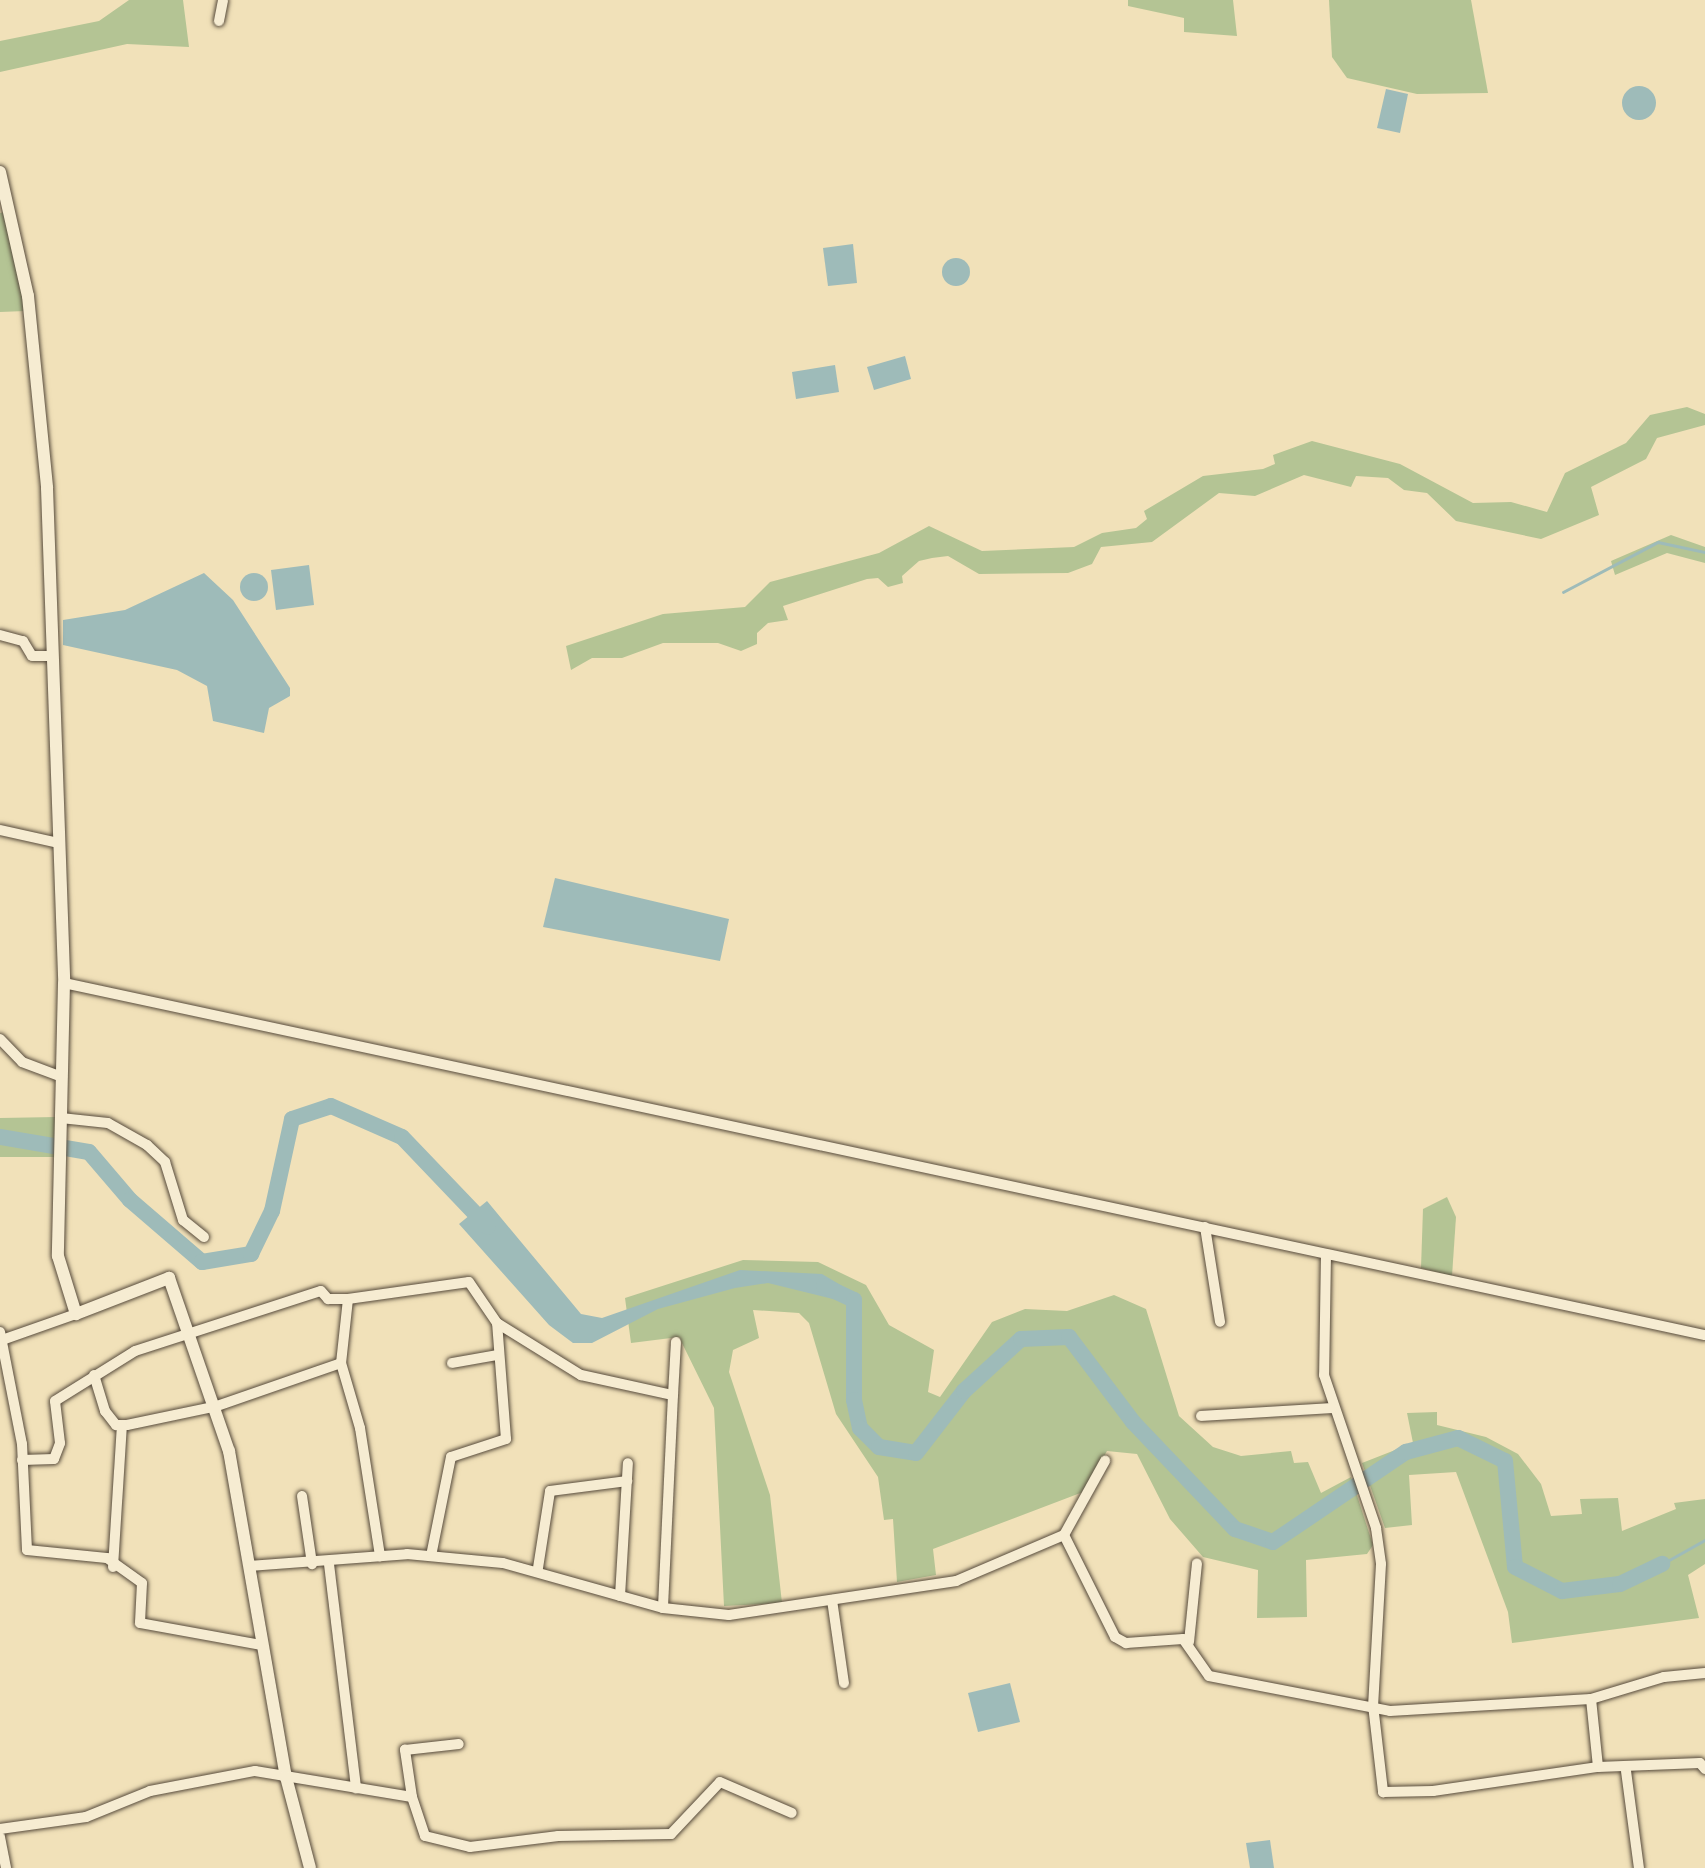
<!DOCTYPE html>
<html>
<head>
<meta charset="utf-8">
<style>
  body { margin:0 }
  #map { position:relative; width:1705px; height:1868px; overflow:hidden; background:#f1e1b9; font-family:"IM FELL English",serif }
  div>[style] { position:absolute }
  .green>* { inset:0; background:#b4c494 }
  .water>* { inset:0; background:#9ebbb9 }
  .round { border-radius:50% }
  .stream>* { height:2.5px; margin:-1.25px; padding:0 1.25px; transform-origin:1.25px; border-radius:1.25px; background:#9ebbb9 }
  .river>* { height:16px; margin:-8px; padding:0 8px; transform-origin:8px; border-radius:8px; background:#9ebbb9 }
  .roads { filter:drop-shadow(0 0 2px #574b3c) drop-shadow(0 0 2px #574b3c) }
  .minor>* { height:10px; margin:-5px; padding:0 5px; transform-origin:5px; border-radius:5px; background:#f6ecd2 }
  .tertiary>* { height:12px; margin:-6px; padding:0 6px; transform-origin:6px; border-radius:6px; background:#f6ecd2 }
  span { translate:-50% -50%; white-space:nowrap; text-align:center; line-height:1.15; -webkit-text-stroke:7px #f6ecd2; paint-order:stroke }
</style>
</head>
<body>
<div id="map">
  <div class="green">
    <i style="clip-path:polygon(129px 0,183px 0,189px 47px,127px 44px,0 72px,0 41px,99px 21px)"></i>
    <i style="clip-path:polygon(1128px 0,1233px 0,1237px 36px,1184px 32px,1184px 18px,1128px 6px)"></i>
    <i style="clip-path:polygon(1329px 0,1471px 0,1488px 93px,1417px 94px,1347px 78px,1332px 57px)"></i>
    <i style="clip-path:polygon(6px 212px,25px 311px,0 312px,0 213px)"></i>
    <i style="clip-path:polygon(1687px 407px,1705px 414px,1705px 425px,1657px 438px,1646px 459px,1591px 487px,1599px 515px,1541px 539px,1456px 521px,1427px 493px,1404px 490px,1388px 478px,1356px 476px,1351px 487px,1304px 475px,1255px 496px,1219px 493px,1152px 542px,1101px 547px,1092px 564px,1068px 573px,979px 574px,948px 556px,932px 558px,919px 561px,902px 576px,903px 583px,888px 587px,878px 578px,867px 579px,783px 606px,788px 620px,768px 623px,757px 633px,757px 644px,741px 651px,718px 643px,663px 643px,622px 658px,592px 658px,571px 670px,566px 646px,663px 614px,745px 607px,770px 582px,879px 553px,929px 526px,982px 551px,1074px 547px,1102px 533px,1136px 528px,1147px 519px,1144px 511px,1203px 476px,1263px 469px,1275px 464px,1273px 455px,1312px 441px,1400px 464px,1473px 503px,1511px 502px,1547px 512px,1565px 473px,1626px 443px,1650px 415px)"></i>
    <i style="clip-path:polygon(1671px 535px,1705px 547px,1705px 563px,1667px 553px,1615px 575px,1611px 561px)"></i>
    <i style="clip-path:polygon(56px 1117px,55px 1157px,0 1157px,0 1118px)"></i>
    <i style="clip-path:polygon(1447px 1197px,1456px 1217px,1452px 1276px,1421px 1268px,1423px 1209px)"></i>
    <i style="clip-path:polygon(743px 1260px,818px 1262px,866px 1285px,889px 1325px,934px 1350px,928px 1392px,940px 1397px,992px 1322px,1025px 1309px,1067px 1311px,1114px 1295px,1146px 1309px,1179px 1416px,1213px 1447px,1241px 1456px,1291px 1451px,1294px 1463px,1308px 1462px,1321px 1493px,1351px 1477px,1373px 1545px,1367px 1554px,1306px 1560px,1307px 1617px,1257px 1618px,1258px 1570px,1203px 1557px,1170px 1519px,1137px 1454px,1107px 1451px,1083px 1492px,933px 1549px,936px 1575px,897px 1582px,893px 1519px,884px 1520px,878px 1477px,836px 1414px,809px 1323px,799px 1313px,753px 1310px,759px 1338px,733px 1350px,729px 1372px,770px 1495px,782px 1603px,724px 1606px,714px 1408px,679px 1337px,631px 1343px,625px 1298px)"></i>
    <i style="clip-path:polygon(1437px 1412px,1437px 1425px,1486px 1437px,1518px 1454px,1541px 1484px,1551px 1516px,1582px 1514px,1580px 1499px,1618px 1498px,1622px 1531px,1676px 1509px,1674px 1503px,1705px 1499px,1705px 1564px,1688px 1575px,1699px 1618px,1512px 1643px,1508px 1612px,1456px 1472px,1409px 1475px,1412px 1525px,1385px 1528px,1362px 1463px,1413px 1443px,1407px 1413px)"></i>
  </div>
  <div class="water">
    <i class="round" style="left:1622px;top:86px;width:34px;height:34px"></i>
    <i style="clip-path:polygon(1386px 89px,1408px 94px,1400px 133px,1377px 128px)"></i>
    <i style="clip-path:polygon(853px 244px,857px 283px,828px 286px,823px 248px)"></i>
    <i class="round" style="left:942px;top:258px;width:28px;height:28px"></i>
    <i style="clip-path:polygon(905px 356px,911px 379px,874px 390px,867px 367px)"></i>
    <i style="clip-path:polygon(835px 365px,839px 392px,796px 399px,792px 372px)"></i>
    <i style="clip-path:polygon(309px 565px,314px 605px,276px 610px,271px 570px)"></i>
    <i style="clip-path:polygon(204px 573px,233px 600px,290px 688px,290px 696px,269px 708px,264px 733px,213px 721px,207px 686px,177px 670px,63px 645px,63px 620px,125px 610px)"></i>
    <i class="round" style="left:240px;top:573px;width:28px;height:28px"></i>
    <i style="clip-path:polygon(555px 878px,729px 919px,720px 961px,543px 927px)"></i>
    <i style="clip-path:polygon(487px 1201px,581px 1314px,602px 1318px,740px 1270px,822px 1274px,849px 1290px,837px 1300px,768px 1283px,735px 1288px,658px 1309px,592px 1343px,573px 1343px,549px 1325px,459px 1224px)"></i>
    <i style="clip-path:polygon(1010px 1683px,1020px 1722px,978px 1732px,968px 1693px)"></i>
    <i style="clip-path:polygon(1270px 1840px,1274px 1868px,1250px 1868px,1246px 1843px)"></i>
  </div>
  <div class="stream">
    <i style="left:1563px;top:592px;width:107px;rotate:-27.8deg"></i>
    <i style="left:1658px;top:542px;width:48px;rotate:12deg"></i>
    <i style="left:1662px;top:1564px;width:49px;rotate:-29.2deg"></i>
  </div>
  <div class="river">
    <i style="left:0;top:1137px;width:90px;rotate:9.6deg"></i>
    <i style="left:89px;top:1152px;width:63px;rotate:49.5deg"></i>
    <i style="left:130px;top:1200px;width:95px;rotate:40.7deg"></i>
    <i style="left:202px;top:1262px;width:50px;rotate:-9.3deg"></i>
    <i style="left:251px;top:1254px;width:48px;rotate:-64deg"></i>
    <i style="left:272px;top:1211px;width:94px;rotate:-77.7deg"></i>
    <i style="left:292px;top:1119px;width:41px;rotate:-18.4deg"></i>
    <i style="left:331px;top:1106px;width:77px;rotate:23.6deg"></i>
    <i style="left:402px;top:1137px;width:124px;rotate:46.3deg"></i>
    <i style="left:824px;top:1286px;width:33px;rotate:25deg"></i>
    <i style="left:854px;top:1300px;width:100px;rotate:90deg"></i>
    <i style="left:854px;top:1400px;width:29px;rotate:78deg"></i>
    <i style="left:860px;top:1428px;width:27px;rotate:45deg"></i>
    <i style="left:879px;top:1447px;width:37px;rotate:9deg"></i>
    <i style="left:916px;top:1453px;width:78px;rotate:-52.3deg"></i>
    <i style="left:964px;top:1391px;width:77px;rotate:-42.4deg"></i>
    <i style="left:1021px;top:1339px;width:48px;rotate:-2.4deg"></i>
    <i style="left:1069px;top:1337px;width:106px;rotate:53deg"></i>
    <i style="left:1133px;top:1422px;width:148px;rotate:46.4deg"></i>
    <i style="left:1235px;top:1529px;width:40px;rotate:18.9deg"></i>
    <i style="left:1273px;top:1542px;width:161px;rotate:-34.1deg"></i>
    <i style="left:1406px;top:1452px;width:54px;rotate:-15.1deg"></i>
    <i style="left:1458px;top:1438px;width:52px;rotate:26.1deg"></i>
    <i style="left:1505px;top:1461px;width:106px;rotate:84.6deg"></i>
    <i style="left:1515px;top:1567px;width:53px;rotate:27.1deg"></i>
    <i style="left:1562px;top:1591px;width:58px;rotate:-6.9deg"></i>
    <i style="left:1620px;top:1584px;width:47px;rotate:-25.5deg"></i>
  </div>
  <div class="roads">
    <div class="minor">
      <i style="left:219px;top:21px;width:21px;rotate:-79deg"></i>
      <i style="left:0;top:635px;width:24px;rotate:15deg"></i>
      <i style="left:23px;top:641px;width:17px;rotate:59deg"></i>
      <i style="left:32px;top:656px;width:21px"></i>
      <i style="left:0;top:830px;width:59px;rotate:12.6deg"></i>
      <i style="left:64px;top:983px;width:1678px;rotate:12.11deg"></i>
      <i style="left:0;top:1039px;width:32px;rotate:46deg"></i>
      <i style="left:22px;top:1062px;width:43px;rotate:20.6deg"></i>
      <i style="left:61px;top:1118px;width:47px;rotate:6.1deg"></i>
      <i style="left:108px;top:1123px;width:45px;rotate:29.4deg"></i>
      <i style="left:147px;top:1145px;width:25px;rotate:43deg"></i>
      <i style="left:165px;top:1162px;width:61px;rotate:72.8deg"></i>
      <i style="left:183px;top:1220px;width:27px;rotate:39deg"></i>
      <i style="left:1205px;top:1227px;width:96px;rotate:81deg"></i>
      <i style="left:1326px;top:1254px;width:121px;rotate:90.9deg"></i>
      <i style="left:1324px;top:1375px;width:162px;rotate:71.2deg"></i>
      <i style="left:1376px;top:1528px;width:36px;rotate:82deg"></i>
      <i style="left:1381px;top:1564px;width:141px;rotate:93.2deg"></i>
      <i style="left:1373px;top:1705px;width:88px;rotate:83.4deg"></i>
      <i style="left:1383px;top:1792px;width:50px;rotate:-1.1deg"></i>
      <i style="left:1433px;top:1791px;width:167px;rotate:-8.3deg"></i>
      <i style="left:1598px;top:1767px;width:102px;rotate:-2.2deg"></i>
      <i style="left:1700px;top:1763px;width:8px;rotate:50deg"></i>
      <i style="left:348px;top:1299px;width:64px;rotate:96.2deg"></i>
      <i style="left:341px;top:1363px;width:68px;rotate:73.7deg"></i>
      <i style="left:360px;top:1428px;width:130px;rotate:81.1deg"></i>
      <i style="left:0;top:1332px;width:114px;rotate:78.9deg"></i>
      <i style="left:22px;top:1444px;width:106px;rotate:87.3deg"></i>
      <i style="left:27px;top:1550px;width:80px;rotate:5.7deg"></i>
      <i style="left:107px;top:1558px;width:43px;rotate:35.5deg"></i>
      <i style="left:142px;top:1583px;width:40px;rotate:92.9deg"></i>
      <i style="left:140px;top:1623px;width:123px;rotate:10.3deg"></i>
      <i style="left:2px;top:1340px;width:78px;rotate:-19.4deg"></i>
      <i style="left:452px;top:1363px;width:46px;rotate:-10.1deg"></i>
      <i style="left:94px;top:1375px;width:38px;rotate:73deg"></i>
      <i style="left:105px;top:1411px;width:18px;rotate:52deg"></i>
      <i style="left:116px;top:1425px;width:11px"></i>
      <i style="left:127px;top:1425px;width:92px;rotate:-11.9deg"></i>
      <i style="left:217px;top:1406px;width:131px;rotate:-19.1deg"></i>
      <i style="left:673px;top:1395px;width:53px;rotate:-86.8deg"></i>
      <i style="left:1201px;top:1416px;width:131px;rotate:-3.5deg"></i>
      <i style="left:22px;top:1460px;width:32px;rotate:-2deg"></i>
      <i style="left:54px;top:1459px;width:17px;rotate:-69deg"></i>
      <i style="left:60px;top:1443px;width:42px;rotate:-96.8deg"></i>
      <i style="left:55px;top:1401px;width:94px;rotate:-32deg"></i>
      <i style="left:135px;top:1351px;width:195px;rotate:-17.9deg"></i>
      <i style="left:321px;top:1291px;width:11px;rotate:49deg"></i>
      <i style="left:328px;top:1299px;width:20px"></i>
      <i style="left:348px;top:1299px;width:122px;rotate:-8deg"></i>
      <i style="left:469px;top:1282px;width:50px;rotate:55.7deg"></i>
      <i style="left:497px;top:1323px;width:99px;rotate:31.8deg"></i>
      <i style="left:581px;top:1375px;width:94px;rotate:12.3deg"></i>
      <i style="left:673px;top:1395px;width:213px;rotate:92.7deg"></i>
      <i style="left:302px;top:1496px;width:69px;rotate:81.6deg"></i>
      <i style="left:1064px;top:1535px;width:85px;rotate:-61deg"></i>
      <i style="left:431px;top:1556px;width:101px;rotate:-78.6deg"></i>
      <i style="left:451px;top:1457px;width:58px;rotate:-18.1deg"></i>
      <i style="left:506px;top:1439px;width:116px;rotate:-94.4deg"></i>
      <i style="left:329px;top:1564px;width:226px;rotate:83.1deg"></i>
      <i style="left:249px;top:1566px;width:158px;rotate:-4.3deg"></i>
      <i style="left:407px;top:1554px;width:96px;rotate:5.4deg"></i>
      <i style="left:503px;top:1563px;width:166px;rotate:15.7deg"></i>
      <i style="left:663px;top:1608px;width:66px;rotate:6.1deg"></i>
      <i style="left:729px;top:1615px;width:230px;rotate:-8.5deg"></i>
      <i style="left:956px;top:1581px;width:117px;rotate:-23.1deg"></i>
      <i style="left:1064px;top:1535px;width:114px;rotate:63.4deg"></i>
      <i style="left:1115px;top:1637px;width:13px;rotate:29deg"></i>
      <i style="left:1126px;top:1643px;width:57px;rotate:-4deg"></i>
      <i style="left:1183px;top:1639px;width:45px;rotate:54.9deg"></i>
      <i style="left:1209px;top:1676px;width:184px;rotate:10.9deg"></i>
      <i style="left:1390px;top:1711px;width:201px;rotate:-3.4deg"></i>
      <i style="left:1591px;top:1699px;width:76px;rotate:-16.8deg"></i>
      <i style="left:1664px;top:1677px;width:41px;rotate:-5.6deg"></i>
      <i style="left:113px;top:1567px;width:142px;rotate:-86.4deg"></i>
      <i style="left:538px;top:1568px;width:78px;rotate:-81.1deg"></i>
      <i style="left:550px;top:1491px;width:78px;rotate:-7.4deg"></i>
      <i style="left:620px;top:1596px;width:133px;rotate:-86.6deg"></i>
      <i style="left:832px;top:1600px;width:84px;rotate:81.8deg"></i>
      <i style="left:1189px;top:1642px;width:79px;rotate:-84.2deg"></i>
      <i style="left:1591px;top:1699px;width:68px;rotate:84.1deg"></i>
      <i style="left:1626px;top:1771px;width:98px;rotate:82.4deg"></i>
      <i style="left:412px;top:1797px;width:48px;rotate:-98.5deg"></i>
      <i style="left:405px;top:1750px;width:54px;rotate:-6.3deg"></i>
      <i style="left:0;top:1829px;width:87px;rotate:-7.9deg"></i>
      <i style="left:86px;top:1817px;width:69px;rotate:-22.1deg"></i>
      <i style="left:150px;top:1791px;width:107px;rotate:-10.8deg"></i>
      <i style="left:255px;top:1771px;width:159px;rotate:9.4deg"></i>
      <i style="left:412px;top:1797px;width:41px;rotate:71.6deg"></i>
      <i style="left:425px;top:1836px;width:46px;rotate:13.7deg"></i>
      <i style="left:470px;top:1847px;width:89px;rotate:-7.1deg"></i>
      <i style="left:558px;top:1836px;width:113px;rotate:-1deg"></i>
      <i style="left:671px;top:1834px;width:71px;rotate:-46.7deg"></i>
      <i style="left:720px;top:1782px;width:78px;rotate:23.3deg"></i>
      <i style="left:0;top:1837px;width:32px;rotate:79deg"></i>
    </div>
    <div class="tertiary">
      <i style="left:0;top:172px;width:127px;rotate:77.3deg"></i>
      <i style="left:28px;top:296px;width:193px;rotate:84.3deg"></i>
      <i style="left:47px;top:488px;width:495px;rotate:88deg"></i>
      <i style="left:64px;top:983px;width:273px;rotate:91.3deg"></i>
      <i style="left:58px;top:1256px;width:61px;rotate:72.8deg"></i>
      <i style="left:76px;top:1314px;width:100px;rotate:-21.2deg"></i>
      <i style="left:169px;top:1278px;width:183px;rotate:70.9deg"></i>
      <i style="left:229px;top:1451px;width:331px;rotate:80.1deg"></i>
      <i style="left:286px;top:1777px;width:94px;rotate:75.2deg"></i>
    </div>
  </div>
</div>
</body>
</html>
